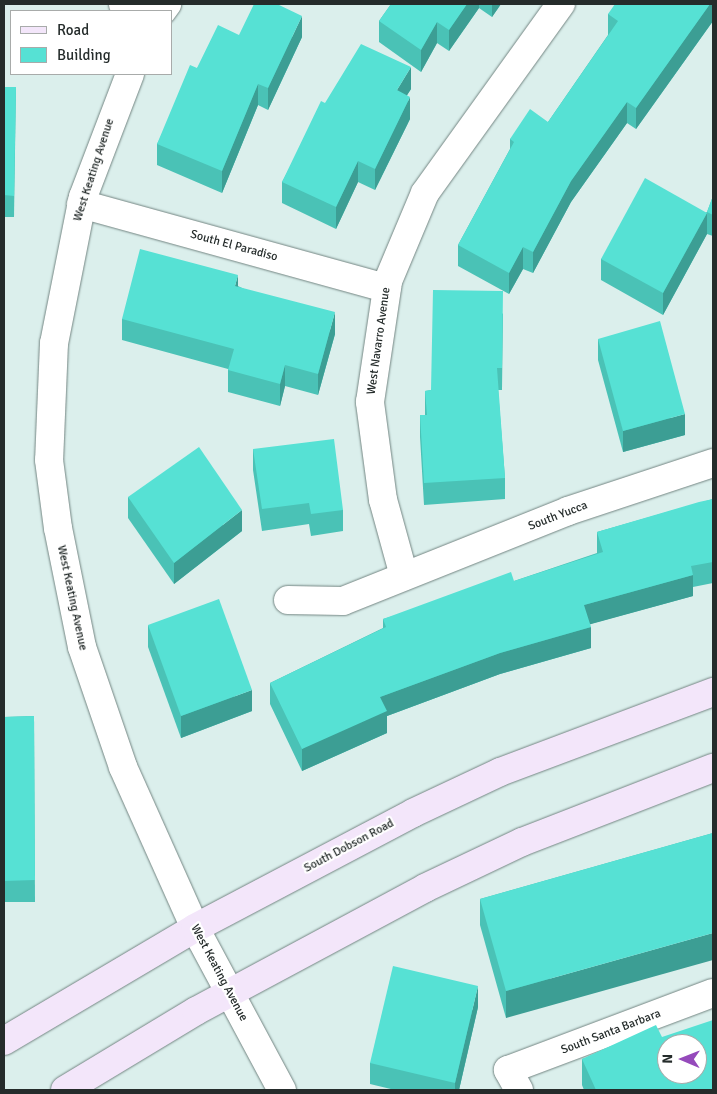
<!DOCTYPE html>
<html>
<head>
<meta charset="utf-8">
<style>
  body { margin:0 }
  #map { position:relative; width:717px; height:1094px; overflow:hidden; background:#dbefec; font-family:Signika,sans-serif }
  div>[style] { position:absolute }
  .roads { filter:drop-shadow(0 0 1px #738582) drop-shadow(0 0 1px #738582) }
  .minor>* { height:28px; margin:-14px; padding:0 14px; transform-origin:14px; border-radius:14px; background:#fff }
  .tertiary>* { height:28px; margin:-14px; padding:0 14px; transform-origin:14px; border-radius:14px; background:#fff }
  .secondary>* { height:28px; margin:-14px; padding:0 14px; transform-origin:14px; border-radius:14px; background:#f3e6fa }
  .wall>* { inset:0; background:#4ac2b6 }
  .shaded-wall>* { inset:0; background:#3c9e94 }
  .building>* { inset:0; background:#56e1d4 }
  span { translate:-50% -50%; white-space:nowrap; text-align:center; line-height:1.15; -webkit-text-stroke:4.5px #fff; paint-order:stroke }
  .street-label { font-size:12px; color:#252c2b }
  .frame { position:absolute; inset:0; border:5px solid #252c2b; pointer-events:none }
  .legend { position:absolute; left:10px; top:10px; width:162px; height:65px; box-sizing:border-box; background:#fff; border:1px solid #a8abaa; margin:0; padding:6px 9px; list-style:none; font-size:15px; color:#252c2b }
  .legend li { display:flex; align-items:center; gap:10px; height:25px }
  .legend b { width:25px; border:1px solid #a8abaa }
  .north { position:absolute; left:657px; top:1034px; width:50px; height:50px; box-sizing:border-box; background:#fff; border:1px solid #a8abaa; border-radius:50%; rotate:271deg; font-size:14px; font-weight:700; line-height:20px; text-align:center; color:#252c2b }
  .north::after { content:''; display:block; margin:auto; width:18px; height:22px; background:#954abb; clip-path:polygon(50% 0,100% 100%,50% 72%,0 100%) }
</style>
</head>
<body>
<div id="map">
  <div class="roads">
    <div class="minor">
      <i style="left:123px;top:4px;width:21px;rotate:19deg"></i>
      <i style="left:81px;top:204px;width:317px;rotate:15.4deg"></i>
      <i style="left:404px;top:576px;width:79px;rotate:-105.4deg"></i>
      <i style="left:383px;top:500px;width:99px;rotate:-97.6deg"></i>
      <i style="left:370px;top:402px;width:122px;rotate:-81.5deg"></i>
      <i style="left:388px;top:281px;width:95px;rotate:-67.2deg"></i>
      <i style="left:425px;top:193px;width:233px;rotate:-54.3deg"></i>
      <i style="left:288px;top:600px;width:55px;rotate:1deg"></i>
      <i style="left:343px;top:601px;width:242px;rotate:-21.8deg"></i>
      <i style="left:568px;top:511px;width:153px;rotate:-18.3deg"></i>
      <i style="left:519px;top:1090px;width:23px;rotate:-119deg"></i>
      <i style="left:508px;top:1070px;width:219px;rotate:-20.6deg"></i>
    </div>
    <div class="tertiary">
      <i style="left:162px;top:11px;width:9px;rotate:-54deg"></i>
      <i style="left:130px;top:74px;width:132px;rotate:110.9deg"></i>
      <i style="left:83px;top:197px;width:149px;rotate:101.2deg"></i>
      <i style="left:54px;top:343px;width:117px;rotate:92.4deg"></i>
      <i style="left:49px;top:460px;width:69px;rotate:82.5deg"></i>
      <i style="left:58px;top:528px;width:121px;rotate:78.6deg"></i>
      <i style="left:82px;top:647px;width:127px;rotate:71.1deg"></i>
      <i style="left:123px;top:767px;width:176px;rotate:65.9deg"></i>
      <i style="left:195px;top:928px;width:184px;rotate:61.8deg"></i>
    </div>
    <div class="secondary">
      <i style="left:4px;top:1041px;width:222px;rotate:-30.6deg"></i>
      <i style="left:195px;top:928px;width:246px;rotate:-27.8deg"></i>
      <i style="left:413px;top:813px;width:96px;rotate:-25.2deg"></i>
      <i style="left:500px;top:772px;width:228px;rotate:-20.6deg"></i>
      <i style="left:65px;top:1090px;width:153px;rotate:-31.1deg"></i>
      <i style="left:196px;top:1011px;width:260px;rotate:-28.2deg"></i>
      <i style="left:425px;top:888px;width:107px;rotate:-25.4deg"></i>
      <i style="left:522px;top:842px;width:205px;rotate:-21.2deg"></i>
    </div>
  </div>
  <div class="wall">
    <i style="clip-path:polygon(391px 4px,501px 4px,492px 17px,479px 8px,449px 51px,437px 43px,421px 72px,379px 42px,379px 21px)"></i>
    <i style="clip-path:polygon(713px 4px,713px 21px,636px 129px,627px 123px,571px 202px,533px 273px,523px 269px,509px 294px,458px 266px,458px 245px,510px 149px,510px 139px,548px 122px,608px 35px,608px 14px)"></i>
    <i style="clip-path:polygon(239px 35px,302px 37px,268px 110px,258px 105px,222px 193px,157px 165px,157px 144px,197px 68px)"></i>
    <i style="clip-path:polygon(4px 87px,16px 87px,14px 217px,4px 217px)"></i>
    <i style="clip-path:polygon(411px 89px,407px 95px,410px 119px,375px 190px,358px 182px,336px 229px,282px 203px,282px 182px,325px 103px)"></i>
    <i style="clip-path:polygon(713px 196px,713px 236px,707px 234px,663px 315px,601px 280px,601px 259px,707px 212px)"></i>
    <i style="clip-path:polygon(238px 286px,335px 334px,318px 395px,285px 386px,280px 406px,228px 392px,228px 369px,122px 340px,122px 319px)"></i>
    <i style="clip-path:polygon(503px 313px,502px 390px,498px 390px,505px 478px,505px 499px,424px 505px,420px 437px,420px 415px,425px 415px,425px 391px,431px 390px)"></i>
    <i style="clip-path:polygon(598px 339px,685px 435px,623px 452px,598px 360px)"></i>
    <i style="clip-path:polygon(253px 449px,343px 510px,343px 531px,311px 536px,309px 524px,262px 531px,253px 470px)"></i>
    <i style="clip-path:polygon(128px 497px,242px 531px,174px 584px,128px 518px)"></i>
    <i style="clip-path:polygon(713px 499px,713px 583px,693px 587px,693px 596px,590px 624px,591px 648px,500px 674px,387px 716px,387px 733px,302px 771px,270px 704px,270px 683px,383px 628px,383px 619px,514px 581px,597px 553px,597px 532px)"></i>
    <i style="clip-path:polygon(148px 625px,252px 711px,181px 738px,148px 647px)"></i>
    <i style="clip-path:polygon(34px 716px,35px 902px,4px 902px,4px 717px)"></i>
    <i style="clip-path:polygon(713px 833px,506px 1018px,480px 925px,480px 899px)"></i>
    <i style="clip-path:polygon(478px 1007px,459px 1090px,395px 1090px,370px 1084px,370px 1063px)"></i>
    <i style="clip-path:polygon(662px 1037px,713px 1090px,584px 1090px,582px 1085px,582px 1059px)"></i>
  </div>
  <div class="shaded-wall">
    <i style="clip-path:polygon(467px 4px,479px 4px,479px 8px,449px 51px,449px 30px)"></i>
    <i style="clip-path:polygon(492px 4px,501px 4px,492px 17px)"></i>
    <i style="clip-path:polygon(710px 4px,713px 4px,713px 21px,636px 129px,636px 108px)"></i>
    <i style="clip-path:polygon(302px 16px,302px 37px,268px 110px,268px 88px)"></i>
    <i style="clip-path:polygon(437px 22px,437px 43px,421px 72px,421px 50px)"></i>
    <i style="clip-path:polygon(411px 67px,411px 89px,397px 111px,397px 90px)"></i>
    <i style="clip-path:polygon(258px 84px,258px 105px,222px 193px,222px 171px)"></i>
    <i style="clip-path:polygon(410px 97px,410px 119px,375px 190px,375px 169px)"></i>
    <i style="clip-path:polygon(627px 102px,627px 123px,571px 202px,533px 273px,533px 252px,571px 181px)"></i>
    <i style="clip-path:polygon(358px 161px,358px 182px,336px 229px,336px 207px)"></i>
    <i style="clip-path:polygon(707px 213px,707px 234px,663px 315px,663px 293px)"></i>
    <i style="clip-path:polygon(523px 247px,523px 269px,509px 294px,509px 273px)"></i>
    <i style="clip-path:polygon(238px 275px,238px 296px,235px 286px)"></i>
    <i style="clip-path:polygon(335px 312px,335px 334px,318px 395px,318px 374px)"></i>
    <i style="clip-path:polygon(285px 365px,285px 386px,280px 406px,280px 384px)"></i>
    <i style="clip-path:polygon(685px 414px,685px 435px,623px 452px,623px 431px)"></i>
    <i style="clip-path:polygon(242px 510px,242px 531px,174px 584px,174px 563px)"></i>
    <i style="clip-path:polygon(693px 575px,693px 596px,584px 626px,584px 605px)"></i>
    <i style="clip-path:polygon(591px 627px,591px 648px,500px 674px,387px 716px,387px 733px,302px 771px,302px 749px,380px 697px,500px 653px)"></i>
    <i style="clip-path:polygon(252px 690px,252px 711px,181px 738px,181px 716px)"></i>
    <i style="clip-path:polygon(713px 933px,713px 960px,506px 1018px,506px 991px)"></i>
    <i style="clip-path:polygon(478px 986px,478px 1007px,459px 1090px,455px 1090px,455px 1083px)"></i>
  </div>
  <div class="building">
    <i style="clip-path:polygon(254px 4px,277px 4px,302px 16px,268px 88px,258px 84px,222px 171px,157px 144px,190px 65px,197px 68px,218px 25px,239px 35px)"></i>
    <i style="clip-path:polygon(391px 4px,467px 4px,449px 30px,437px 22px,421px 50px,379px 21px)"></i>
    <i style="clip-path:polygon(615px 4px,710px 4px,636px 108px,627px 102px,571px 181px,533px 252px,523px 247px,509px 273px,458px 245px,514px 142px,510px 139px,530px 109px,548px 122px,618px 21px,608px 14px)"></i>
    <i style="clip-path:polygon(361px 44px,411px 67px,397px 90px,410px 97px,375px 169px,358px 161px,336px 207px,282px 182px,321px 101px,325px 103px)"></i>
    <i style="clip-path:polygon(4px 87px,16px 87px,14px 196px,4px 195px)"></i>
    <i style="clip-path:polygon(645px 178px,707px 213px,663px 293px,601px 259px)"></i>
    <i style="clip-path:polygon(713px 196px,713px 215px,707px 212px)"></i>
    <i style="clip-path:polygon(140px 249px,238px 275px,235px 286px,335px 312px,318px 374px,285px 365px,280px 384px,228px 370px,234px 349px,122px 319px)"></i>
    <i style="clip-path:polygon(433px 290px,503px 291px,502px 368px,497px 368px,505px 478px,424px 483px,420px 415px,427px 415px,425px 391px,431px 390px)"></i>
    <i style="clip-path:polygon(660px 321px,685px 414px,623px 431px,598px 339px)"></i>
    <i style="clip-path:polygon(334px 439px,343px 510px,311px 514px,309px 503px,262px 509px,253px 449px)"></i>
    <i style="clip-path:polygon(199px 447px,242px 510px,174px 563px,128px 497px)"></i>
    <i style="clip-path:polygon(713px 499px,713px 562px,691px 566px,693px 575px,584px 605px,591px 627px,500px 653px,380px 697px,387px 711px,302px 749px,270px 683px,386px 627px,383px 619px,511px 572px,514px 581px,603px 552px,597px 532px,699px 502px)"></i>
    <i style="clip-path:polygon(219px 599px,252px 690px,181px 716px,148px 625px)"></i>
    <i style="clip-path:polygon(34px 716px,35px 880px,4px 881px,4px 717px)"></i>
    <i style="clip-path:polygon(713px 833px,713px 933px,506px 991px,480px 899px)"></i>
    <i style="clip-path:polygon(393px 966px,478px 986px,455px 1083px,370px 1063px)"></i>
    <i style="clip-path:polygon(evenodd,713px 1020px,713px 1090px,596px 1090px,582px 1059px,656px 1025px,662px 1037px,713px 1020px,667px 1044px,697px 1044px,697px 1074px,667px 1074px,667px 1044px)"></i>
  </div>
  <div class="street-label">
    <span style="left:94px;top:170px;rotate:-72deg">West Keating Avenue</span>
    <span style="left:234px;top:246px;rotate:15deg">South El Paradiso</span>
    <span style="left:379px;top:341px;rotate:-82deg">West Navarro Avenue</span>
    <span style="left:558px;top:516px;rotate:-21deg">South Yucca</span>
    <span style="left:72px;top:598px;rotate:78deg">West Keating Avenue</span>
    <span style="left:349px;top:846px;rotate:-28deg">South Dobson Road</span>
    <span style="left:219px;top:973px;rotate:62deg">West Keating Avenue</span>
    <span style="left:611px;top:1032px;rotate:-21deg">South Santa Barbara</span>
  </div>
  <div class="frame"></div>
  <ul class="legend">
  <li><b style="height:6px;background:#f3e6fa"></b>Road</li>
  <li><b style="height:14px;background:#56e1d4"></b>Building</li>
  </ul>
  <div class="north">N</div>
</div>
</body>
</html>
